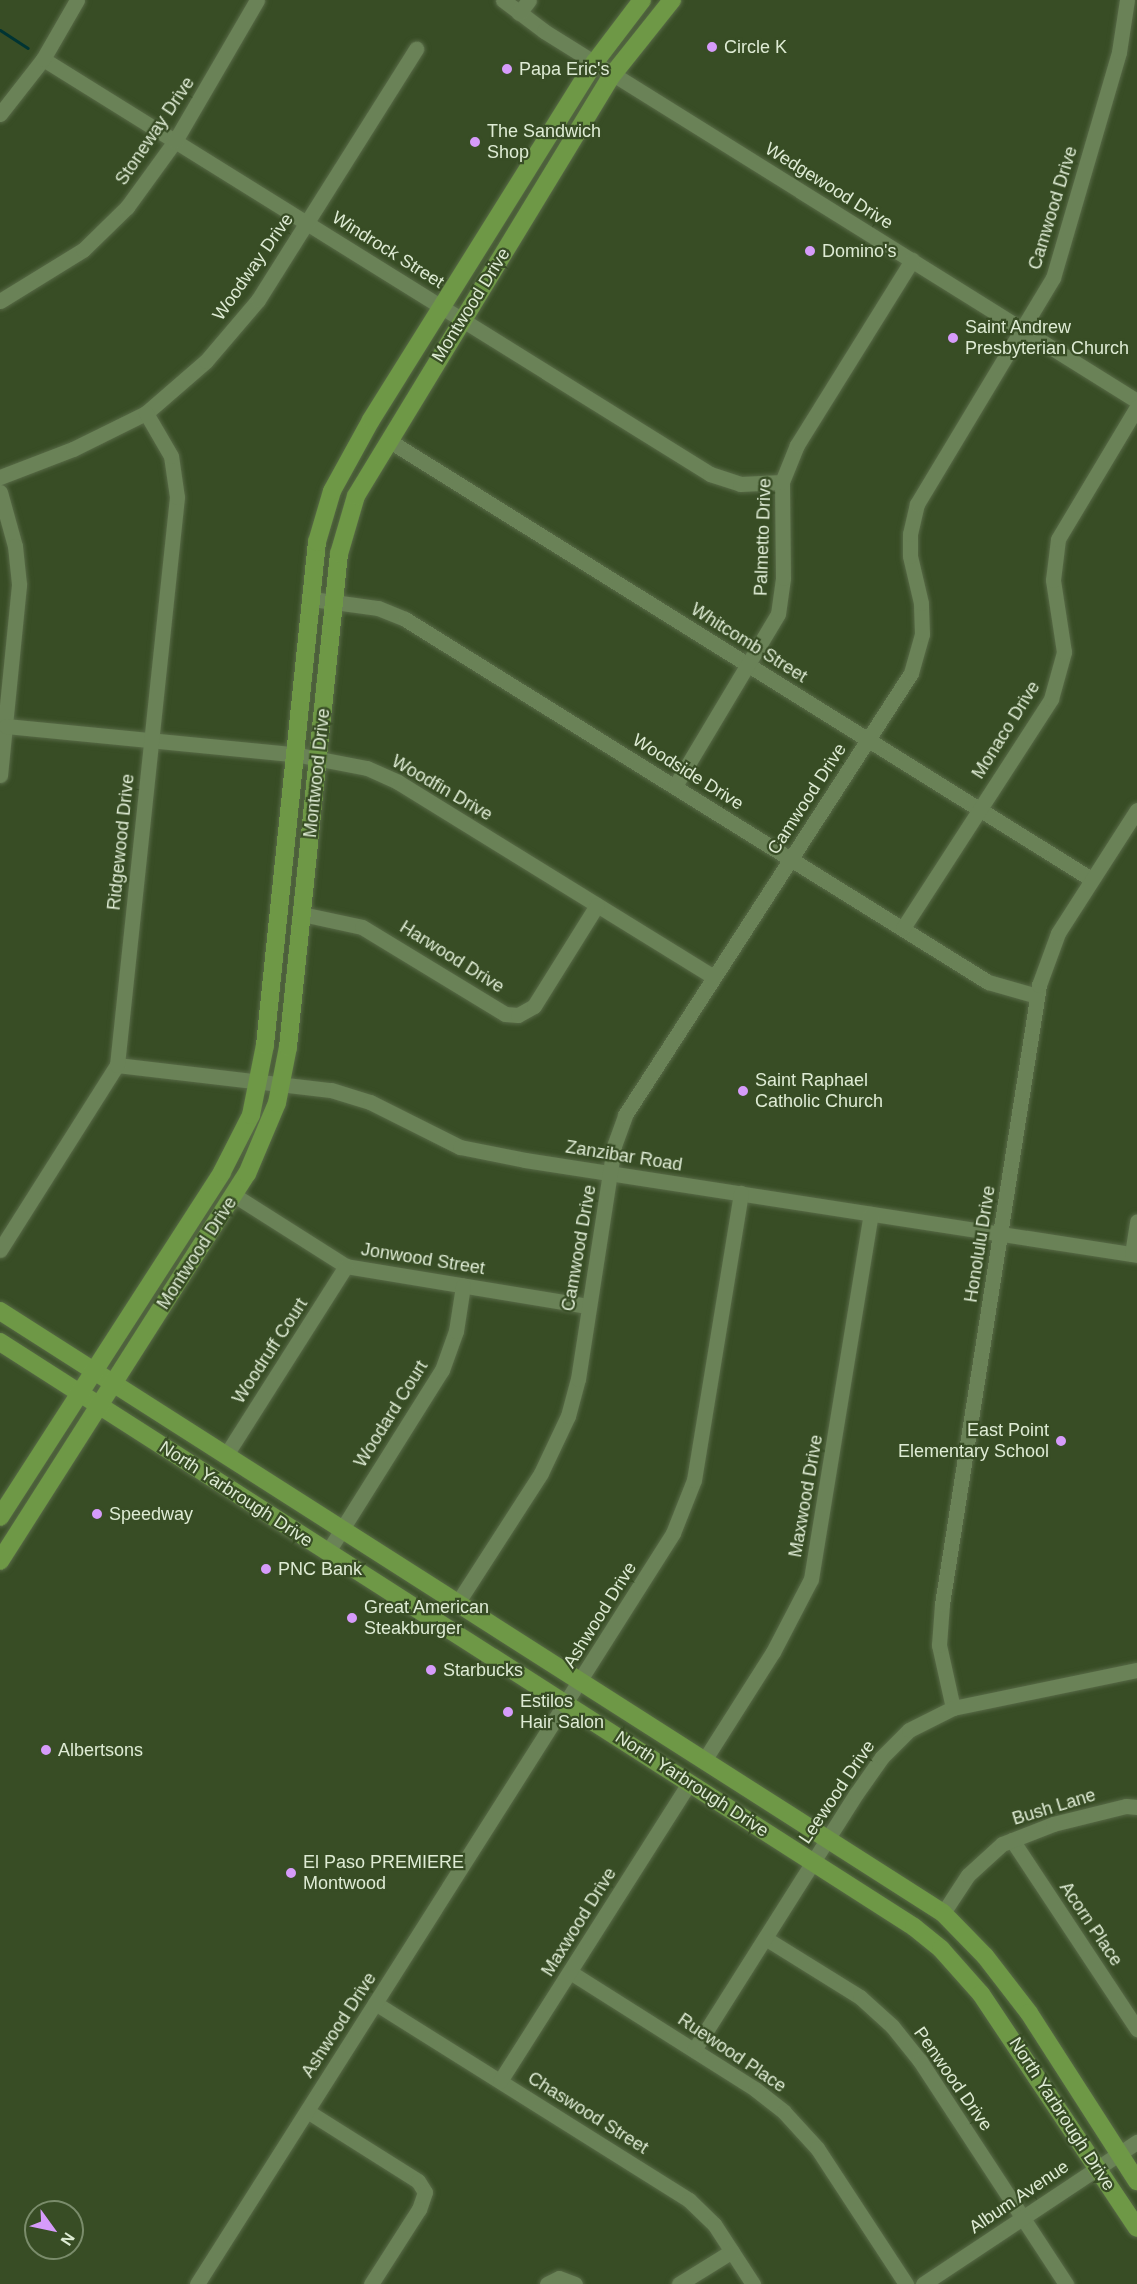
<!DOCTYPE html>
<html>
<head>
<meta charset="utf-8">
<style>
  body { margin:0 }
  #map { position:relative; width:1137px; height:2284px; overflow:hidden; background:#384d25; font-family:Arial,sans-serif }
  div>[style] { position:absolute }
  .stream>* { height:3px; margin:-1.5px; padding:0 1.5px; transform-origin:1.5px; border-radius:1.5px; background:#003433 }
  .roads { filter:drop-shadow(0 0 2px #586a47) drop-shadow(0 0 2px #586a47) }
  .minor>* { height:15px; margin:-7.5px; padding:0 7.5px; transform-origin:7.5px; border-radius:7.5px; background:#6a8257 }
  .major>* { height:18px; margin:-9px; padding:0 9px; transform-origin:9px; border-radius:9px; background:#6e9846 }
  .dots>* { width:16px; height:16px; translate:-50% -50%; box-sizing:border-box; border:3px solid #384d25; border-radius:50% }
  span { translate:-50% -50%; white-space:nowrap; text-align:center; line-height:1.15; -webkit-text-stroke:4.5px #384d25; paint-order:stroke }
  .poi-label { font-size:18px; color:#deebd4 }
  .left { translate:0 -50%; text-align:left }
  .right { translate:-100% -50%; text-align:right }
  .street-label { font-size:18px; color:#deebd4 }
  .north { position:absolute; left:24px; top:2200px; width:60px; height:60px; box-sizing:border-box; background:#384d25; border:2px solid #7a8c6b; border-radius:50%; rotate:123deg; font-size:16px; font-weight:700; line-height:24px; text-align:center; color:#deebd4 }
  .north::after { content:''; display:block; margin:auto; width:21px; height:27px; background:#d69bfa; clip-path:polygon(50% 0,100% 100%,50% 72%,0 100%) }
</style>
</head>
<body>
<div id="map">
  <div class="stream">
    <i style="left:0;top:30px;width:33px;rotate:33deg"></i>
  </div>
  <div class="roads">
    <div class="minor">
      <i style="left:503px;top:0;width:51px;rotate:37.1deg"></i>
      <i style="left:544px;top:31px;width:699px;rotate:31.96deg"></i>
      <i style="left:519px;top:13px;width:16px;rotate:-52deg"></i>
      <i style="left:43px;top:59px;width:786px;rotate:31.89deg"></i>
      <i style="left:710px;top:474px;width:32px;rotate:18deg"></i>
      <i style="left:740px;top:484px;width:42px;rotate:-2.7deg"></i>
      <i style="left:0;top:114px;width:70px;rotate:-52deg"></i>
      <i style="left:43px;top:59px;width:68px;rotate:-60deg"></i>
      <i style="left:0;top:301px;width:97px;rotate:-31.6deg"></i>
      <i style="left:83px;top:250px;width:62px;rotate:-44.3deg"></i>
      <i style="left:127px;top:207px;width:82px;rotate:-54deg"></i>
      <i style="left:175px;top:141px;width:163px;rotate:-59.8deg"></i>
      <i style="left:388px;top:440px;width:829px;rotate:31.98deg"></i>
      <i style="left:0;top:477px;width:78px;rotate:-21deg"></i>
      <i style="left:73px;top:449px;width:81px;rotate:-26.3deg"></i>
      <i style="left:146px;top:413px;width:79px;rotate:-40.9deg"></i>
      <i style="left:206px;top:361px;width:80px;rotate:-49.6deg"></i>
      <i style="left:258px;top:300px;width:297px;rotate:-57.8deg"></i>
      <i style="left:0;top:492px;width:56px;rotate:74.5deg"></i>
      <i style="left:15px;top:546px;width:39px;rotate:84deg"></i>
      <i style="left:19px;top:585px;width:191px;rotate:95.7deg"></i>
      <i style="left:312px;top:599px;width:67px;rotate:7.8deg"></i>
      <i style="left:378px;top:608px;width:29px;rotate:22deg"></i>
      <i style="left:405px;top:619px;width:687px;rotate:31.91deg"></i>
      <i style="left:988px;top:982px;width:51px;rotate:15.9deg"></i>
      <i style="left:6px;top:726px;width:289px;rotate:5.6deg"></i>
      <i style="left:294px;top:754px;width:74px;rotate:10.9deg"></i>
      <i style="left:367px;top:768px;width:34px;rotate:24deg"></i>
      <i style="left:398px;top:782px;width:371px;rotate:31.7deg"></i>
      <i style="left:675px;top:786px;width:200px;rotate:-59.1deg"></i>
      <i style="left:778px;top:614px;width:36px;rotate:-82deg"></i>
      <i style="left:783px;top:578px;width:96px;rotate:-90.6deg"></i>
      <i style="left:782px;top:482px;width:40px;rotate:-68deg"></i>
      <i style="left:797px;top:445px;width:218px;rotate:-58.1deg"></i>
      <i style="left:302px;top:914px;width:61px;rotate:12.2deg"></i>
      <i style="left:362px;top:927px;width:167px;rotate:31.3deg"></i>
      <i style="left:505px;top:1014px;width:13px;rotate:4deg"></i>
      <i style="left:518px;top:1015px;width:18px;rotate:-29deg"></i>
      <i style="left:534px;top:1006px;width:119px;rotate:-58deg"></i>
      <i style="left:903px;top:928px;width:273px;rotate:-57.1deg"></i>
      <i style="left:1051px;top:699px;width:49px;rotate:-74.5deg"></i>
      <i style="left:1064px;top:652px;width:73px;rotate:-98.7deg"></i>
      <i style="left:1053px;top:580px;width:41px;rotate:-83deg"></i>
      <i style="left:1058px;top:539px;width:154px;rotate:-59.1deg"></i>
      <i style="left:117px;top:1065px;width:215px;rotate:6.7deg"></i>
      <i style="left:331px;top:1090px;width:41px;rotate:17.1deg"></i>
      <i style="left:370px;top:1102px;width:101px;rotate:26.6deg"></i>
      <i style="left:460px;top:1147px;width:66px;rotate:11.3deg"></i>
      <i style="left:525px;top:1160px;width:619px;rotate:8.82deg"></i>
      <i style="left:234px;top:1195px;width:133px;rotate:32.4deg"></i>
      <i style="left:346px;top:1266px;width:245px;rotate:9.4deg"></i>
      <i style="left:0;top:1250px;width:219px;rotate:-57.7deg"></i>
      <i style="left:117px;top:1065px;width:571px;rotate:-83.97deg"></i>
      <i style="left:177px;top:497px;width:41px;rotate:-98.3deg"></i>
      <i style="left:171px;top:456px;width:50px;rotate:-120.2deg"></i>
      <i style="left:1132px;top:1254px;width:33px;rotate:-81deg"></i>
      <i style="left:226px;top:1455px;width:224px;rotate:-57.6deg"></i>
      <i style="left:327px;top:1553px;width:216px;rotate:-57.9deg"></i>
      <i style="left:442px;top:1370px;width:41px;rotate:-70.3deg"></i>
      <i style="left:456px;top:1331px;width:46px;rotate:-81.2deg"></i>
      <i style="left:458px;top:1602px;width:153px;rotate:-57.2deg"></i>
      <i style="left:541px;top:1473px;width:63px;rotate:-64.7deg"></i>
      <i style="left:568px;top:1416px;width:38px;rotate:-75deg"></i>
      <i style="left:578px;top:1379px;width:236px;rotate:-81.2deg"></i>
      <i style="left:614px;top:1146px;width:33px;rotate:-70deg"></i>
      <i style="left:625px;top:1115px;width:526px;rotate:-57.09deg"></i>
      <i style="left:911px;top:673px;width:41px;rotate:-74.2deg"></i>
      <i style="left:922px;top:634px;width:31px;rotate:-92deg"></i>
      <i style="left:921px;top:603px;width:48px;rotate:-103.2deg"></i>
      <i style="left:910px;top:556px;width:22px;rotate:-90deg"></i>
      <i style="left:910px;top:534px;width:31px;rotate:-77deg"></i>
      <i style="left:917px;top:504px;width:264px;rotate:-59deg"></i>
      <i style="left:1053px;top:278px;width:235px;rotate:-73.7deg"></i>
      <i style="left:1119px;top:52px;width:53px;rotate:-81.3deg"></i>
      <i style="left:953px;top:1708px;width:65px;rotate:-102.5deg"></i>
      <i style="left:939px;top:1645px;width:41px;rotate:-85.8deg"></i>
      <i style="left:942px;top:1604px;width:627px;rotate:-81.09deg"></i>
      <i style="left:1039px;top:985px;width:55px;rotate:-69.9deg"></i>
      <i style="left:1058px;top:933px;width:146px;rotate:-57.3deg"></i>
      <i style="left:705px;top:1759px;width:127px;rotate:-57.6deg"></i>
      <i style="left:773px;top:1652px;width:82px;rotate:-62.5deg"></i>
      <i style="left:811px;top:1579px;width:370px;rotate:-80.7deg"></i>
      <i style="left:1012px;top:1840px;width:227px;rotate:56.5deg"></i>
      <i style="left:943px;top:1913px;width:45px;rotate:-56.7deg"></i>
      <i style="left:968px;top:1875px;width:46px;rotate:-42.4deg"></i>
      <i style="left:1002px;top:1844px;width:55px;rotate:-21.4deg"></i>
      <i style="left:1053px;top:1824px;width:75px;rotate:-13.9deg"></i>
      <i style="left:1126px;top:1806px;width:11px;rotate:5deg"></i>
      <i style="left:765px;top:1938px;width:112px;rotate:31.8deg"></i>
      <i style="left:860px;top:1997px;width:43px;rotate:42.2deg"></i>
      <i style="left:892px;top:2026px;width:45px;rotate:51.3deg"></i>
      <i style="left:920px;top:2061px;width:267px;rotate:56.8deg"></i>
      <i style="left:570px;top:1972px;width:219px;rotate:32.3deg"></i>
      <i style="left:755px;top:2089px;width:37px;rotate:38deg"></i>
      <i style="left:784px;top:2112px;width:49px;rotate:47.5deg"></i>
      <i style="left:817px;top:2148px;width:163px;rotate:56.8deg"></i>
      <i style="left:375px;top:2003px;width:371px;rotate:32.1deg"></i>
      <i style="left:689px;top:2200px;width:35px;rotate:44deg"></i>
      <i style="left:714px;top:2224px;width:72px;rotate:57deg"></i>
      <i style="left:694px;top:2050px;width:303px;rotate:-57.7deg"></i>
      <i style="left:856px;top:1794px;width:45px;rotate:-54.9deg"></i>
      <i style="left:882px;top:1757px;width:38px;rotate:-45deg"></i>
      <i style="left:909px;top:1730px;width:49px;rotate:-26.6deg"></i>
      <i style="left:953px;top:1708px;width:188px;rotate:-11.7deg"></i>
      <i style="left:500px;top:2081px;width:354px;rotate:-57.6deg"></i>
      <i style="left:307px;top:2111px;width:131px;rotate:32.2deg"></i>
      <i style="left:418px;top:2181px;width:13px;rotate:58deg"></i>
      <i style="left:425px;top:2192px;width:18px;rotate:109deg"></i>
      <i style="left:419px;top:2209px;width:89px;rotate:122.6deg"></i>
      <i style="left:197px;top:2284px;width:889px;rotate:-57.63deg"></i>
      <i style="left:673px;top:1533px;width:57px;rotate:-68.4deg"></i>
      <i style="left:694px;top:1480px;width:291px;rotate:-80.7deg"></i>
      <i style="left:547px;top:2284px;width:13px;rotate:-27deg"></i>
      <i style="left:559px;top:2278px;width:17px;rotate:21deg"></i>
      <i style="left:679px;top:2284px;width:62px;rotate:-31.9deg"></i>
      <i style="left:923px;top:2284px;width:257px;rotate:-33.6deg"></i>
    </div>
    <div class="major">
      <i style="left:0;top:1311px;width:1119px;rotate:32.55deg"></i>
      <i style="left:943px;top:1913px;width:60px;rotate:45.7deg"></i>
      <i style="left:985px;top:1956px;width:72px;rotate:52.3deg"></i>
      <i style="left:1029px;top:2013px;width:200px;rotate:57.3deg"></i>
      <i style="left:0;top:1342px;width:1085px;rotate:32.62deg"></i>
      <i style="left:914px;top:1927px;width:35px;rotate:39deg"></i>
      <i style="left:941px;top:1949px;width:60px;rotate:48.4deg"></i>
      <i style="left:981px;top:1994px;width:281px;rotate:56.3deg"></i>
      <i style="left:0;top:1517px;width:410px;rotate:-57.2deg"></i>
      <i style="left:222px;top:1172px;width:64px;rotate:-63deg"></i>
      <i style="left:251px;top:1115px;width:71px;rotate:-78.7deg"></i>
      <i style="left:265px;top:1045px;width:506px;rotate:-84.1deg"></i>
      <i style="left:317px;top:542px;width:53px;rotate:-73.6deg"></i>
      <i style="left:332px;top:491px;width:81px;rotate:-61.2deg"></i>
      <i style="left:371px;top:420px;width:422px;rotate:-58deg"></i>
      <i style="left:595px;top:62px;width:78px;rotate:-52.8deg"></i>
      <i style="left:0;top:1561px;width:459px;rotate:-57.5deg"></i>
      <i style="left:247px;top:1174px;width:77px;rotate:-67.1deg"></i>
      <i style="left:277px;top:1103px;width:57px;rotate:-78.9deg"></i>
      <i style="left:288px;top:1047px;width:496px;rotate:-84.1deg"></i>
      <i style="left:339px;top:554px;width:60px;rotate:-73.7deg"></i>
      <i style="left:356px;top:496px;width:494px;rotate:-58.7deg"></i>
      <i style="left:613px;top:74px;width:95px;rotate:-51.4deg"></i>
    </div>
  </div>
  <div class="dots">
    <i style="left:712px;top:47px;background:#d69bfa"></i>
    <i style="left:507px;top:69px;background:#d69bfa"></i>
    <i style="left:475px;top:142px;background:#d69bfa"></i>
    <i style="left:810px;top:251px;background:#d69bfa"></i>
    <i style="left:953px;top:338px;background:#d69bfa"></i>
    <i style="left:743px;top:1091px;background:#d69bfa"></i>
    <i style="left:1061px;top:1441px;background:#d69bfa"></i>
    <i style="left:97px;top:1514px;background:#d69bfa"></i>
    <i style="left:266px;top:1569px;background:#d69bfa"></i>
    <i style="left:352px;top:1618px;background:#d69bfa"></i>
    <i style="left:431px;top:1670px;background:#d69bfa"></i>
    <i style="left:508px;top:1712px;background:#d69bfa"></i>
    <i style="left:46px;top:1750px;background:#d69bfa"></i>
    <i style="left:291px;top:1873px;background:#d69bfa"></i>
  </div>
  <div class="poi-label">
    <span class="left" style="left:724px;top:47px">Circle K</span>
    <span class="left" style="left:519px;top:69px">Papa Eric's</span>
    <span class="left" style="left:487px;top:142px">The Sandwich<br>Shop</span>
    <span class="left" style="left:822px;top:251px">Domino's</span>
    <span class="left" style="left:965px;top:338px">Saint Andrew<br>Presbyterian Church</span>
    <span class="left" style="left:755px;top:1091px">Saint Raphael<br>Catholic Church</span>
    <span class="right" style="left:1049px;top:1441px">East Point<br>Elementary School</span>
    <span class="left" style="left:109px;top:1514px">Speedway</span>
    <span class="left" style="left:278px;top:1569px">PNC Bank</span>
    <span class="left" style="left:364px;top:1618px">Great American<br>Steakburger</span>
    <span class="left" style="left:443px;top:1670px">Starbucks</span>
    <span class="left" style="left:520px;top:1712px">Estilos<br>Hair Salon</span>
    <span class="left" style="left:58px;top:1750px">Albertsons</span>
    <span class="left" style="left:303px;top:1873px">El Paso PREMIERE<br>Montwood</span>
  </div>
  <div class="street-label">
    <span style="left:155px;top:131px;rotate:-56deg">Stoneway Drive</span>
    <span style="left:829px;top:186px;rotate:32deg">Wedgewood Drive</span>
    <span style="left:1053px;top:208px;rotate:-73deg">Camwood Drive</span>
    <span style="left:388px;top:250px;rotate:32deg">Windrock Street</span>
    <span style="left:253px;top:267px;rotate:-55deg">Woodway Drive</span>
    <span style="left:471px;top:305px;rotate:-58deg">Montwood Drive</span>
    <span style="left:763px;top:537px;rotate:-88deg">Palmetto Drive</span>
    <span style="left:749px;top:643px;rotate:32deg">Whitcomb Street</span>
    <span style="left:1006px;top:730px;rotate:-58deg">Monaco Drive</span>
    <span style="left:688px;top:772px;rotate:32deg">Woodside Drive</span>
    <span style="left:317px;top:773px;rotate:-84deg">Montwood Drive</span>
    <span style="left:442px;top:788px;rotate:30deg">Woodfin Drive</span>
    <span style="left:807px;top:799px;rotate:-57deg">Camwood Drive</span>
    <span style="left:121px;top:842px;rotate:-84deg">Ridgewood Drive</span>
    <span style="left:452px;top:957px;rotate:32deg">Harwood Drive</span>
    <span style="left:624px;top:1156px;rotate:9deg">Zanzibar Road</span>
    <span style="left:980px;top:1244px;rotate:-81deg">Honolulu Drive</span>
    <span style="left:579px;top:1248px;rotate:-80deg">Camwood Drive</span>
    <span style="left:197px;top:1253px;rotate:-57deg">Montwood Drive</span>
    <span style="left:423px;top:1259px;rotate:9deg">Jonwood Street</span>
    <span style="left:270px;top:1351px;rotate:-57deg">Woodruff Court</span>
    <span style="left:391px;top:1414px;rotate:-58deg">Woodard Court</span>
    <span style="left:236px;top:1494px;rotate:33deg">North Yarbrough Drive</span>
    <span style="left:806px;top:1496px;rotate:-80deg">Maxwood Drive</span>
    <span style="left:600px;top:1615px;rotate:-58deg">Ashwood Drive</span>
    <span style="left:692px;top:1784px;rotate:33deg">North Yarbrough Drive</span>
    <span style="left:837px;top:1792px;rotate:-56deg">Leewood Drive</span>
    <span style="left:1054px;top:1807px;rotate:-17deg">Bush Lane</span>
    <span style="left:579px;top:1922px;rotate:-58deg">Maxwood Drive</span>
    <span style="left:1091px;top:1924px;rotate:56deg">Acorn Place</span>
    <span style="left:339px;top:2025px;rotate:-57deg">Ashwood Drive</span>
    <span style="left:732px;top:2053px;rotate:34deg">Ruewood Place</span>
    <span style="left:953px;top:2079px;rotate:55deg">Penwood Drive</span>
    <span style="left:588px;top:2113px;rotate:32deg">Chaswood Street</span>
    <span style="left:1062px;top:2114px;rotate:57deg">North Yarbrough Drive</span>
    <span style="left:1019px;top:2197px;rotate:-34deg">Album Avenue</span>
  </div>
  <div class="north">N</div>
</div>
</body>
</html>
